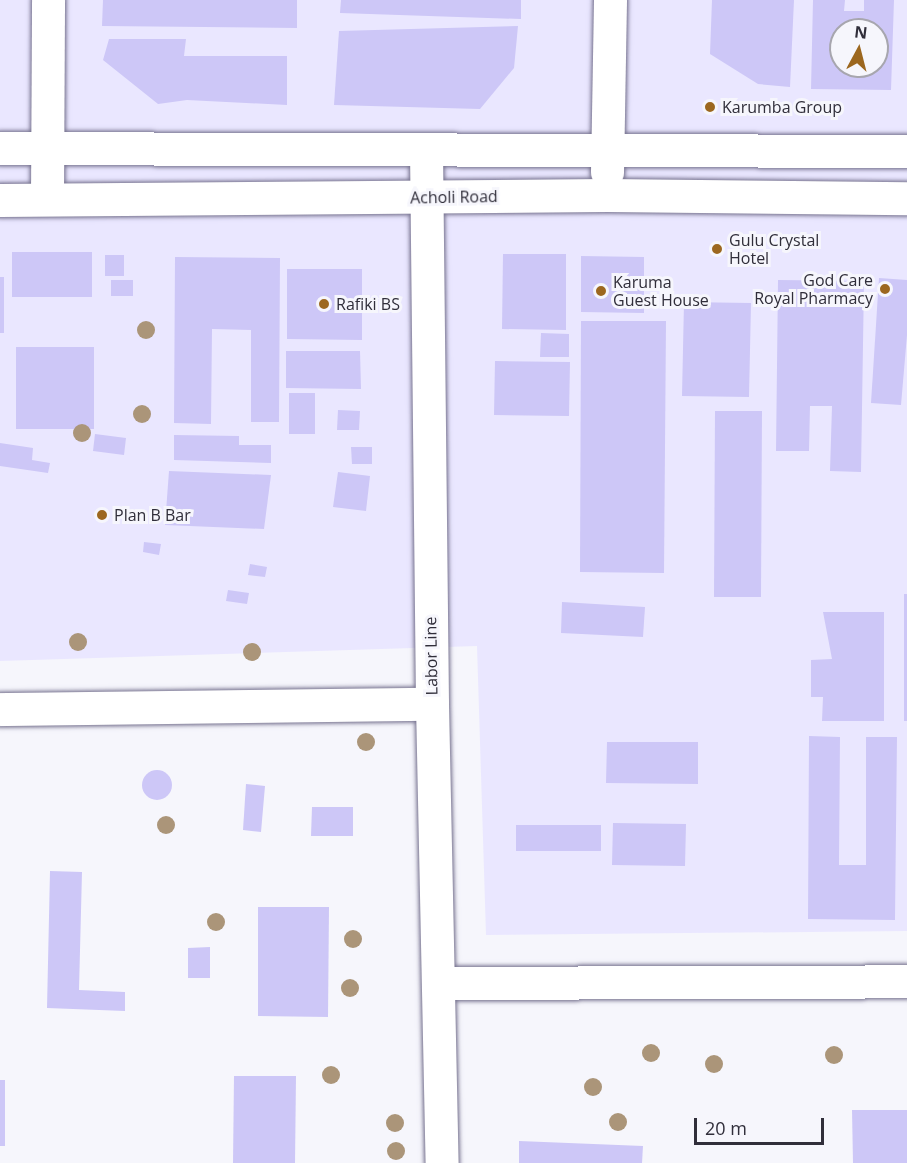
<!DOCTYPE html>
<html>
<head>
<meta charset="utf-8">
<style>
  body { margin:0 }
  #map { position:relative; width:907px; height:1163px; overflow:hidden; background:#f6f6fc; font-family:"Open Sans",sans-serif }
  div>[style] { position:absolute }
  .built>* { inset:0; background:#eae7ff }
  .building>* { inset:0; background:#cdc7f7 }
  .round { border-radius:50% }
  .roads { filter:drop-shadow(0 0 2px #777390) drop-shadow(0 0 2px #777390) }
  .minor>* { height:33px; margin:-16.5px; padding:0 16.5px; transform-origin:16.5px; border-radius:16.5px; background:#fff }
  .trees>* { width:18px; height:18px; margin:-9px; border-radius:50%; background:#ab9579 }
  .dots>* { width:16px; height:16px; translate:-50% -50%; box-sizing:border-box; border:3px solid #f6f6fc; border-radius:50% }
  span { translate:-50% -50%; white-space:nowrap; text-align:center; line-height:1.15; -webkit-text-stroke:6px #f6f6fc; paint-order:stroke }
  .poi-label { font-size:16px; color:#302e3a }
  .left { translate:0 -50%; text-align:left }
  .right { translate:-100% -50%; text-align:right }
  .street-label { font-size:16px; color:#302e3a }
  .north { position:absolute; left:829px; top:18px; width:60px; height:60px; box-sizing:border-box; background:#f6f6fc; border:2px solid #a7a6ae; border-radius:50%; rotate:7deg; font-size:16px; font-weight:700; line-height:24px; text-align:center; color:#302e3a }
  .north::after { content:''; display:block; margin:auto; width:21px; height:27px; background:#9c671f; clip-path:polygon(50% 0,100% 100%,50% 72%,0 100%) }
  .scale { position:absolute; left:694px; top:1118px; width:130px; height:27px; box-sizing:border-box; border:3px solid #302e3a; border-top:0; padding-left:8px; font-size:18px; line-height:21px; white-space:nowrap; color:#302e3a; -webkit-text-stroke:4px #f6f6fc; paint-order:stroke }
</style>
</head>
<body>
<div id="map">
  <div class="built">
    <i style="clip-path:polygon(evenodd,0 0,907px 0,907px 931px,486px 935px,477px 646px,0 661px,0 0,841px 30px,877px 30px,877px 66px,841px 66px,841px 30px)"></i>
  </div>
  <div class="building">
    <i style="clip-path:polygon(103px 0,297px 0,297px 28px,102px 26px)"></i>
    <i style="clip-path:polygon(341px 0,521px 0,521px 19px,340px 13px)"></i>
    <i style="clip-path:polygon(712px 0,794px 0,790px 87px,758px 84px,710px 54px)"></i>
    <i style="clip-path:polygon(evenodd,813px 0,845px 0,844px 11px,864px 11px,864px 0,894px 0,891px 90px,811px 89px,813px 0,841px 30px,877px 30px,877px 66px,841px 66px,841px 30px)"></i>
    <i style="clip-path:polygon(518px 26px,514px 68px,480px 109px,334px 105px,339px 31px)"></i>
    <i style="clip-path:polygon(109px 39px,186px 39px,184px 56px,287px 56px,287px 105px,187px 100px,158px 104px,103px 60px)"></i>
    <i style="clip-path:polygon(12px 252px,92px 252px,92px 297px,12px 297px)"></i>
    <i style="clip-path:polygon(503px 254px,566px 254px,566px 330px,502px 329px)"></i>
    <i style="clip-path:polygon(105px 255px,124px 255px,124px 276px,105px 276px)"></i>
    <i style="clip-path:polygon(581px 256px,644px 257px,644px 313px,581px 312px)"></i>
    <i style="clip-path:polygon(175px 257px,280px 258px,279px 422px,251px 422px,251px 330px,212px 329px,211px 424px,174px 423px)"></i>
    <i style="clip-path:polygon(287px 269px,362px 269px,362px 340px,287px 339px)"></i>
    <i style="clip-path:polygon(0 277px,4px 277px,4px 333px,0 333px)"></i>
    <i style="clip-path:polygon(879px 278px,907px 280px,907px 335px,901px 405px,871px 403px)"></i>
    <i style="clip-path:polygon(111px 280px,133px 280px,133px 296px,111px 296px)"></i>
    <i style="clip-path:polygon(778px 280px,864px 281px,861px 472px,830px 471px,832px 406px,810px 406px,809px 451px,776px 451px)"></i>
    <i style="clip-path:polygon(684px 302px,751px 303px,749px 397px,682px 396px)"></i>
    <i style="clip-path:polygon(581px 321px,666px 321px,664px 573px,580px 572px)"></i>
    <i style="clip-path:polygon(541px 333px,569px 334px,569px 357px,540px 357px)"></i>
    <i style="clip-path:polygon(16px 347px,94px 347px,94px 429px,16px 429px)"></i>
    <i style="clip-path:polygon(286px 351px,360px 351px,361px 389px,286px 388px)"></i>
    <i style="clip-path:polygon(495px 361px,570px 362px,569px 416px,494px 415px)"></i>
    <i style="clip-path:polygon(289px 393px,315px 393px,315px 434px,289px 434px)"></i>
    <i style="clip-path:polygon(338px 410px,360px 411px,359px 430px,337px 430px)"></i>
    <i style="clip-path:polygon(715px 411px,762px 411px,761px 597px,714px 597px)"></i>
    <i style="clip-path:polygon(95px 434px,126px 438px,124px 455px,93px 451px)"></i>
    <i style="clip-path:polygon(174px 435px,239px 436px,239px 445px,271px 445px,271px 463px,174px 460px)"></i>
    <i style="clip-path:polygon(0 443px,33px 448px,32px 460px,50px 463px,48px 473px,0 466px)"></i>
    <i style="clip-path:polygon(351px 447px,372px 447px,372px 464px,352px 464px)"></i>
    <i style="clip-path:polygon(169px 471px,271px 475px,264px 529px,165px 525px)"></i>
    <i style="clip-path:polygon(338px 472px,370px 476px,366px 511px,333px 507px)"></i>
    <i style="clip-path:polygon(144px 542px,161px 544px,159px 555px,143px 552px)"></i>
    <i style="clip-path:polygon(250px 564px,267px 567px,265px 577px,248px 575px)"></i>
    <i style="clip-path:polygon(228px 590px,249px 593px,247px 604px,226px 601px)"></i>
    <i style="clip-path:polygon(904px 594px,907px 594px,907px 721px,904px 721px)"></i>
    <i style="clip-path:polygon(562px 602px,645px 607px,643px 637px,561px 633px)"></i>
    <i style="clip-path:polygon(823px 612px,884px 612px,884px 721px,822px 721px,823px 697px,811px 697px,811px 660px,832px 659px)"></i>
    <i style="clip-path:polygon(809px 736px,840px 737px,839px 865px,866px 865px,866px 737px,897px 737px,895px 920px,808px 919px)"></i>
    <i style="clip-path:polygon(607px 742px,698px 742px,698px 784px,606px 783px)"></i>
    <i class="round" style="left:142px;top:770px;width:30px;height:30px"></i>
    <i style="clip-path:polygon(246px 784px,265px 786px,261px 832px,243px 830px)"></i>
    <i style="clip-path:polygon(312px 807px,353px 807px,353px 836px,311px 836px)"></i>
    <i style="clip-path:polygon(613px 823px,686px 824px,685px 866px,612px 865px)"></i>
    <i style="clip-path:polygon(516px 825px,601px 825px,601px 851px,516px 851px)"></i>
    <i style="clip-path:polygon(50px 871px,82px 872px,79px 990px,125px 992px,125px 1011px,47px 1008px)"></i>
    <i style="clip-path:polygon(258px 907px,329px 907px,328px 1017px,258px 1016px)"></i>
    <i style="clip-path:polygon(210px 947px,210px 978px,188px 978px,188px 948px)"></i>
    <i style="clip-path:polygon(234px 1076px,296px 1076px,295px 1163px,233px 1163px)"></i>
    <i style="clip-path:polygon(0 1080px,5px 1080px,5px 1146px,0 1146px)"></i>
    <i style="clip-path:polygon(852px 1110px,907px 1110px,907px 1163px,853px 1163px)"></i>
    <i style="clip-path:polygon(519px 1141px,643px 1146px,642px 1163px,519px 1163px)"></i>
  </div>
  <div class="roads">
    <div class="minor">
      <i style="left:0;top:148px;width:907px;rotate:0.19deg"></i>
      <i style="left:426px;top:149px;width:555px;rotate:89.38deg"></i>
      <i style="left:432px;top:704px;width:459px;rotate:88.8deg"></i>
      <i style="left:607px;top:172px;width:172px;rotate:-89deg"></i>
      <i style="left:47px;top:199px;width:199px;rotate:-89.7deg"></i>
      <i style="left:0;top:200px;width:607px;rotate:-0.47deg"></i>
      <i style="left:607px;top:195px;width:300px;rotate:0.6deg"></i>
      <i style="left:0;top:709px;width:432px;rotate:-0.7deg"></i>
      <i style="left:438px;top:983px;width:469px;rotate:-0.2deg"></i>
    </div>
  </div>
  <div class="trees">
    <i style="left:146px;top:330px"></i>
    <i style="left:142px;top:414px"></i>
    <i style="left:82px;top:433px"></i>
    <i style="left:78px;top:642px"></i>
    <i style="left:252px;top:652px"></i>
    <i style="left:366px;top:742px"></i>
    <i style="left:166px;top:825px"></i>
    <i style="left:216px;top:922px"></i>
    <i style="left:353px;top:939px"></i>
    <i style="left:350px;top:988px"></i>
    <i style="left:651px;top:1053px"></i>
    <i style="left:834px;top:1055px"></i>
    <i style="left:714px;top:1064px"></i>
    <i style="left:331px;top:1075px"></i>
    <i style="left:593px;top:1087px"></i>
    <i style="left:618px;top:1122px"></i>
    <i style="left:395px;top:1123px"></i>
    <i style="left:396px;top:1151px"></i>
  </div>
  <div class="dots">
    <i style="left:710px;top:107px;background:#9c671f"></i>
    <i style="left:717px;top:249px;background:#9c671f"></i>
    <i style="left:885px;top:289px;background:#9c671f"></i>
    <i style="left:601px;top:291px;background:#9c671f"></i>
    <i style="left:324px;top:304px;background:#9c671f"></i>
    <i style="left:102px;top:515px;background:#9c671f"></i>
  </div>
  <div class="poi-label">
    <span class="left" style="left:722px;top:107px">Karumba Group</span>
    <span class="left" style="left:729px;top:249px">Gulu Crystal<br>Hotel</span>
    <span class="right" style="left:873px;top:289px">God Care<br>Royal Pharmacy</span>
    <span class="left" style="left:613px;top:291px">Karuma<br>Guest House</span>
    <span class="left" style="left:336px;top:304px">Rafiki BS</span>
    <span class="left" style="left:114px;top:515px">Plan B Bar</span>
  </div>
  <div class="street-label">
    <span style="left:454px;top:197px;rotate:-1deg">Acholi Road</span>
    <span style="left:431px;top:656px;rotate:-91deg">Labor Line</span>
  </div>
  <div class="north">N</div>
  <div class="scale">20 m</div>
</div>
</body>
</html>
